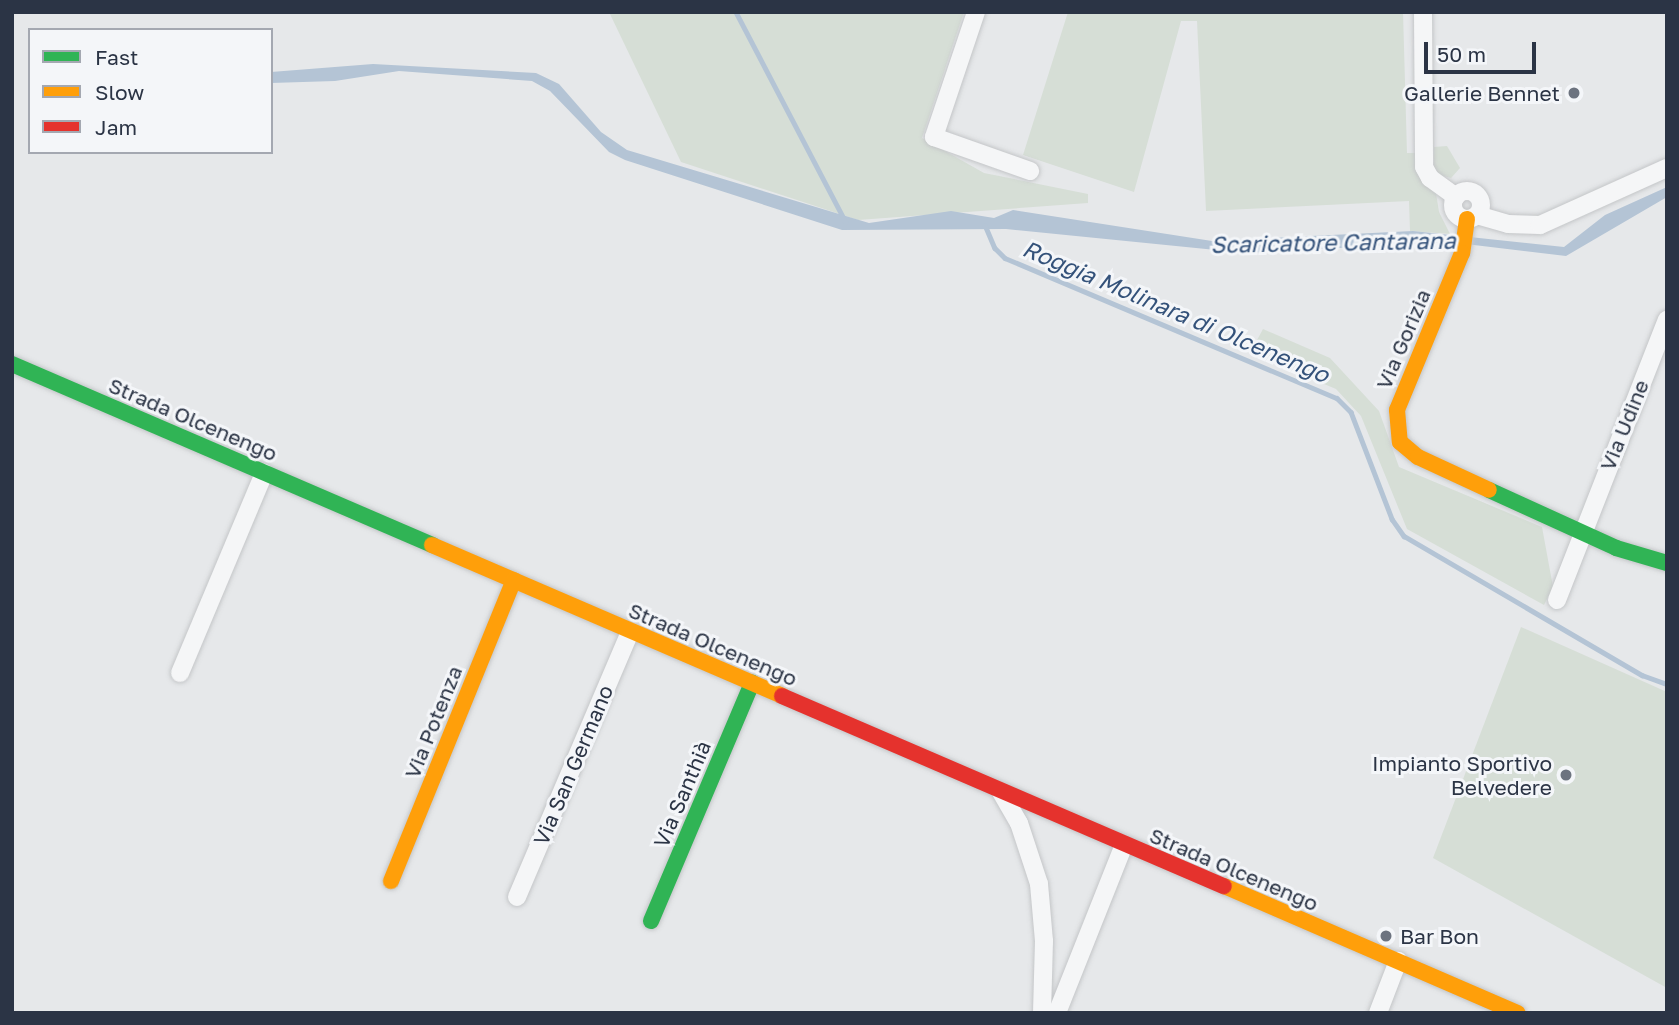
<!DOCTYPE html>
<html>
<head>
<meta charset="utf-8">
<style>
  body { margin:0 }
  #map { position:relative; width:1679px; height:1025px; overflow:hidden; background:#e6e8ea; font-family:"Golos Text",sans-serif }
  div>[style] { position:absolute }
  .green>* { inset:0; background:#d6ded6 }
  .water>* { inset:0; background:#b4c4d5 }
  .stream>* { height:4.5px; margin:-2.25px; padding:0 2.25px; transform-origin:2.25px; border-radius:2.25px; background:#b4c4d5 }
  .roads { filter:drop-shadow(0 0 2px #c4c6c8) drop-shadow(0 0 2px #c4c6c8) }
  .street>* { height:18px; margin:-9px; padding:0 9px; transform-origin:9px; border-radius:9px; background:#f5f6f7 }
  .street>.ring { margin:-9px; padding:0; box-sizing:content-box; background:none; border:18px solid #f5f6f7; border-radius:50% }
  .fast>* { height:16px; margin:-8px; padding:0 8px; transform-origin:8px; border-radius:8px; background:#30b455 }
  .slow>* { height:16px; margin:-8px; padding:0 8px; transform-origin:8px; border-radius:8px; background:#ff9f0a }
  .jam>* { height:16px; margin:-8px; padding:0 8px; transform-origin:8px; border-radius:8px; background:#e5322d }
  .dots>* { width:19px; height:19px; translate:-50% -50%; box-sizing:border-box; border:4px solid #f4f6f9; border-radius:50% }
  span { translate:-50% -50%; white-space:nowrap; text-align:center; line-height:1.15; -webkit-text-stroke:6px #f4f6f9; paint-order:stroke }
  .poi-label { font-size:21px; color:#2b3445 }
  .right { translate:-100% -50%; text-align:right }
  .left { translate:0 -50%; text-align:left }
  .street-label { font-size:21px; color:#2b3445 }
  .water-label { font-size:23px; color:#34527a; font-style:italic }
  .frame { position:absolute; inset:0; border:14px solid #2b3445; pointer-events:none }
  .legend { position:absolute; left:28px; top:28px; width:245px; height:126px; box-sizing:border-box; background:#f4f6f9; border:2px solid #a4a8b1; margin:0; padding:9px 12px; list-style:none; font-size:21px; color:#2b3445 }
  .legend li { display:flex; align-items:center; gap:14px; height:35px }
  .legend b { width:35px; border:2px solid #a4a8b1 }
  .scale { position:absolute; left:1424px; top:42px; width:112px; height:32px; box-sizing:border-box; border:4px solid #2b3445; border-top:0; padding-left:9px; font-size:21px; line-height:24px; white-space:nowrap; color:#2b3445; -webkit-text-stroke:5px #f4f6f9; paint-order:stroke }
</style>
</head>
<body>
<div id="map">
  <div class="green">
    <i style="clip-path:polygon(609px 12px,964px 12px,922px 138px,984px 173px,1088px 194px,1088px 203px,858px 220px,681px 162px)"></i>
    <i style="clip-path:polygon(1068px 12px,1403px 12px,1407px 153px,1418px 153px,1425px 182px,1436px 193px,1439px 212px,1450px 234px,1410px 231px,1409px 201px,1206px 211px,1197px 21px,1181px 21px,1134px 192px,1023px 155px)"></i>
    <i style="clip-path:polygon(1447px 146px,1460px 168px,1451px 178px,1440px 175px,1434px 167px,1434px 147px)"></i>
    <i style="clip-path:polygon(1263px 329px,1330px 358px,1379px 411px,1399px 467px,1542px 527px,1553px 587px,1544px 605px,1407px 529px,1361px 416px,1336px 389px,1250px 353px)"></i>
    <i style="clip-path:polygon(1521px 627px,1667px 692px,1667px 988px,1433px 858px)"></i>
  </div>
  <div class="water">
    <i style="clip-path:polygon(373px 64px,536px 73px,559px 84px,601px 132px,627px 150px,869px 223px,951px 211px,994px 218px,1013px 210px,1212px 241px,1413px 231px,1564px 247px,1605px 215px,1667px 187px,1667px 197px,1566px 256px,1449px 242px,1246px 253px,1006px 229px,842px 230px,625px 160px,609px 152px,550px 91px,532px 81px,399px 71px,335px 81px,271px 83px,271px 72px)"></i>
  </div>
  <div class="stream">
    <i style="left:736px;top:12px;width:237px;rotate:62.4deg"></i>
    <i style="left:985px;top:225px;width:25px;rotate:67deg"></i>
    <i style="left:995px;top:248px;width:14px;rotate:45deg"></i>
    <i style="left:1005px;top:258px;width:360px;rotate:22.9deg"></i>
    <i style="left:1337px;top:398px;width:20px;rotate:45deg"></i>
    <i style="left:1351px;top:412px;width:115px;rotate:69deg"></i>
    <i style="left:1392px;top:519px;width:21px;rotate:55deg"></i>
    <i style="left:1404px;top:536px;width:276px;rotate:30.3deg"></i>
    <i style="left:1642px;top:675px;width:27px;rotate:20deg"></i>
  </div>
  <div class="roads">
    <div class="street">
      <i style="left:976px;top:12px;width:132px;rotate:108.6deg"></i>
      <i style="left:934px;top:137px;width:102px;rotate:19.5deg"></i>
      <i style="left:1423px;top:12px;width:155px;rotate:89.6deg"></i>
      <i style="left:1424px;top:167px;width:13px;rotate:61deg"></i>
      <i style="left:1430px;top:178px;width:32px;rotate:36deg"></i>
      <i class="ring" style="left:1453px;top:191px;width:10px;height:10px"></i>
      <i style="left:1477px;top:215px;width:32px;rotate:16deg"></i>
      <i style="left:1508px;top:224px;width:32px;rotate:2deg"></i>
      <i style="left:1540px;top:225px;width:139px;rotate:-24.2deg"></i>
      <i style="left:1557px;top:600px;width:301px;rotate:-68.6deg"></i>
      <i style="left:180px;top:673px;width:217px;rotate:-67.2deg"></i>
      <i style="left:1001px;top:792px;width:36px;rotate:60deg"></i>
      <i style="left:1019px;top:823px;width:64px;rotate:71.8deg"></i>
      <i style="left:1039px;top:884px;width:57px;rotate:85deg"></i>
      <i style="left:1044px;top:941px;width:72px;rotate:91.6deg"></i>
      <i style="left:517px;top:897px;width:288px;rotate:-66.9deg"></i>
      <i style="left:1057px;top:1013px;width:181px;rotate:-68.3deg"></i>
      <i style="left:1378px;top:1013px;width:56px;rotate:-69deg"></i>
    </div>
    <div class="fast">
      <i style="left:12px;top:364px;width:457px;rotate:23.3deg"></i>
      <i style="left:1489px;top:490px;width:140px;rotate:24.5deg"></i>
      <i style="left:1616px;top:548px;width:53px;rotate:16.4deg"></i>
      <i style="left:651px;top:921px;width:259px;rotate:-67deg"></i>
    </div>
    <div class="slow">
      <i style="left:1467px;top:219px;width:34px;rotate:98deg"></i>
      <i style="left:1462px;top:253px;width:170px;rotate:112.5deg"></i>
      <i style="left:1397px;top:410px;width:32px;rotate:85deg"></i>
      <i style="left:1400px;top:442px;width:23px;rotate:40deg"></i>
      <i style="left:1418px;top:457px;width:78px;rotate:24.9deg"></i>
      <i style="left:432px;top:545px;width:381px;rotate:23.3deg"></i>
      <i style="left:391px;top:881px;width:325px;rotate:-67.8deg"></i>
      <i style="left:1224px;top:886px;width:320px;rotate:23.4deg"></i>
    </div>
    <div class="jam">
      <i style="left:782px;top:696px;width:481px;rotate:23.3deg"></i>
    </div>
  </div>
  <div class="dots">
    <i style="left:1574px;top:93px;background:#6c737f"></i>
    <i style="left:1566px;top:775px;background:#6c737f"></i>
    <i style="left:1386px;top:936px;background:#6c737f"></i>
  </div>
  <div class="poi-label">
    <span class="right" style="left:1560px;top:93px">Gallerie Bennet</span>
    <span class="right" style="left:1552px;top:775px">Impianto Sportivo<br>Belvedere</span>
    <span class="left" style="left:1400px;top:936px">Bar Bon</span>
  </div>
  <div class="street-label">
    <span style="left:1403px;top:339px;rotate:-67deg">Via Gorizia</span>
    <span style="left:193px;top:419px;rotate:23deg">Strada Olcenengo</span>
    <span style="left:1624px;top:425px;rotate:-68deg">Via Udine</span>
    <span style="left:713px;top:644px;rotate:23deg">Strada Olcenengo</span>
    <span style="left:433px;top:722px;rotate:-68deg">Via Potenza</span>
    <span style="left:573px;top:765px;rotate:-67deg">Via San Germano</span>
    <span style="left:682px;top:794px;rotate:-67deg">Via Santhià</span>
    <span style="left:1234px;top:869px;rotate:23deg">Strada Olcenengo</span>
  </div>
  <div class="water-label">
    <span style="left:1333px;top:242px;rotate:-1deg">Scaricatore Cantarana</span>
    <span style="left:1176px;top:311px;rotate:23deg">Roggia Molinara di Olcenengo</span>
  </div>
  <div class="frame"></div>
  <ul class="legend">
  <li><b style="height:9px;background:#30b455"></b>Fast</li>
  <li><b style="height:9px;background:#ff9f0a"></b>Slow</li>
  <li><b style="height:9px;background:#e5322d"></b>Jam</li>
  </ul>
  <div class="scale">50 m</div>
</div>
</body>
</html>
